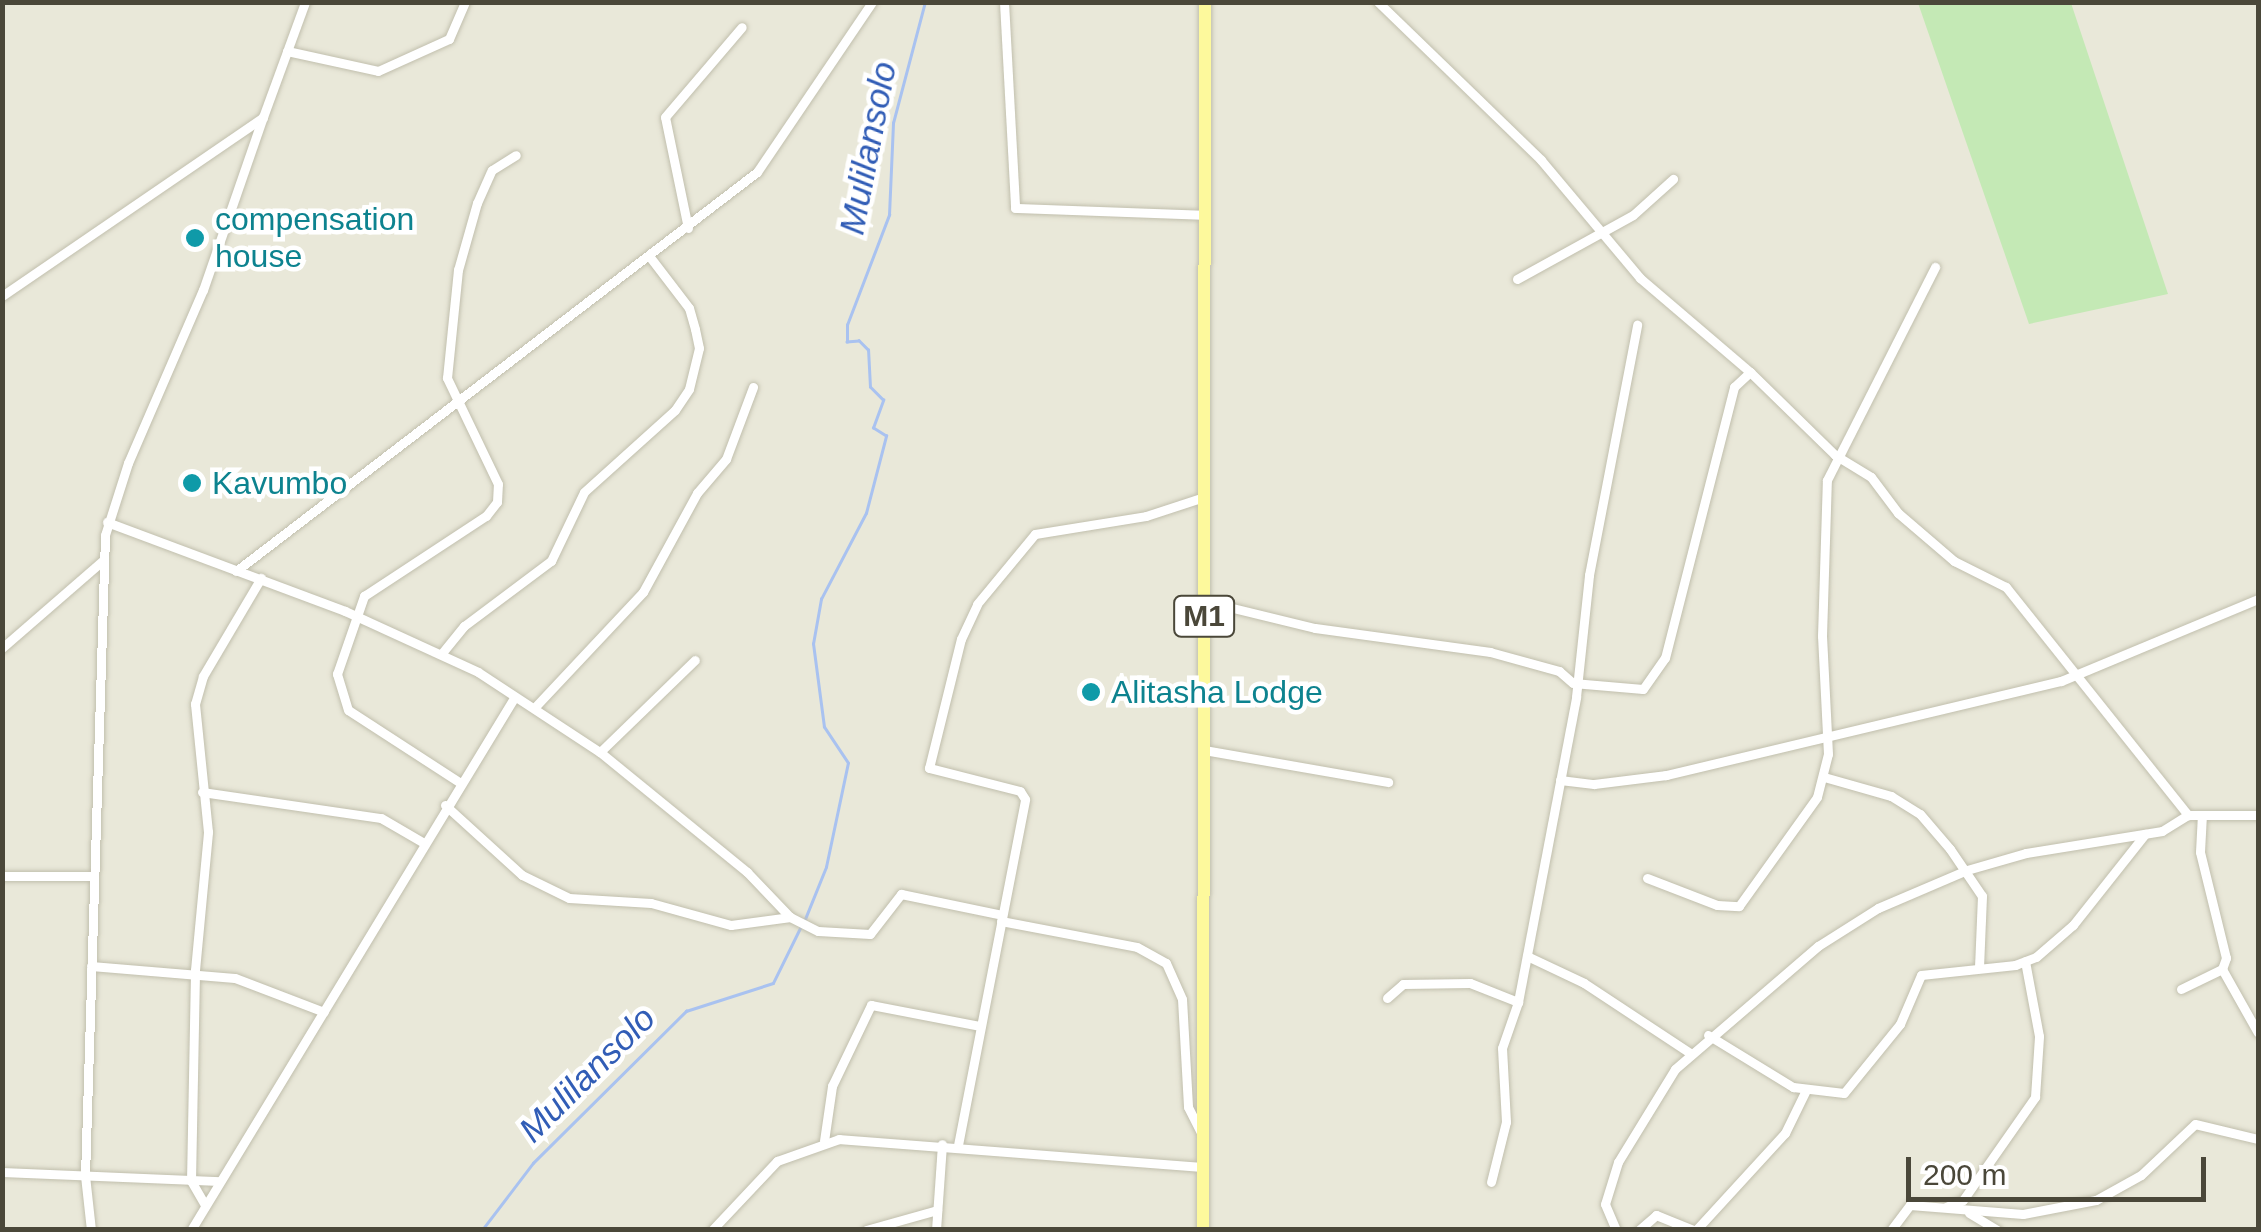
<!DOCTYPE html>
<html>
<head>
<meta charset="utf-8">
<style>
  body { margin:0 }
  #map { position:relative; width:2261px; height:1232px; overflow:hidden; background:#f5f5eb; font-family:Helvetica,sans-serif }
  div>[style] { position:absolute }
  .residential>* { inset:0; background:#e9e8d9 }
  .green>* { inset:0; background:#c4e9b5 }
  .stream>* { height:2.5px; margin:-1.25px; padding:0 1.25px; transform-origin:1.25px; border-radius:1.25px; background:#a9c2f0 }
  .roads { filter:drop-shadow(0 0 2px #c1bfad) drop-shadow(0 0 2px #c1bfad) }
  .minor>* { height:9px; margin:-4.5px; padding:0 4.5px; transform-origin:4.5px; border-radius:4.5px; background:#fff }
  .primary>* { height:12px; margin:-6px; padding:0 6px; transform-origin:6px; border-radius:6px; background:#fdf99c }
  .dots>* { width:28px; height:28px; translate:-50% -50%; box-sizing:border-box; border:5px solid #fff; border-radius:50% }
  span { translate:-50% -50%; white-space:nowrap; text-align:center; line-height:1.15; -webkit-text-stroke:9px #fff; paint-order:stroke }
  .shield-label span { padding:2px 8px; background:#fff; border:2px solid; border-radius:8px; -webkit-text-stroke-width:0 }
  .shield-label { font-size:30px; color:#4a4739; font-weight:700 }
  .culture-label { font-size:32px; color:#0d838f }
  .left { translate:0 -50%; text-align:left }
  .water-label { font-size:35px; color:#315db6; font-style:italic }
  .frame { position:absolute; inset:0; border:5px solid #4a4739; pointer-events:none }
  .scale { position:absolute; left:1906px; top:1157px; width:300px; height:45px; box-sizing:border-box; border:5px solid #4a4739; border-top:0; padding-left:12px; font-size:30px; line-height:35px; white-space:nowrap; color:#4a4739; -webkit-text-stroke:8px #fff; paint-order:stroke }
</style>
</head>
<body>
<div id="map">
  <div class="residential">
    <i style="clip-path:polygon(3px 3px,2258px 3px,2258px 1229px,3px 1229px)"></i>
  </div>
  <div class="green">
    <i style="clip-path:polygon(1918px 3px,2071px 3px,2168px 294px,2029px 324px)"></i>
  </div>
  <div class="stream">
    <i style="left:805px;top:919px;width:56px;rotate:-68deg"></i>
    <i style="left:826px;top:867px;width:106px;rotate:-78.1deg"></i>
    <i style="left:848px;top:763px;width:43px;rotate:-123.7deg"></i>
    <i style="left:824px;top:727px;width:84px;rotate:-97.5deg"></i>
    <i style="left:813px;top:644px;width:46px;rotate:-79.9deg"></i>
    <i style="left:821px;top:599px;width:97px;rotate:-62.4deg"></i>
    <i style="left:866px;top:513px;width:80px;rotate:-75.4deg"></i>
    <i style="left:886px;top:436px;width:15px;rotate:-148deg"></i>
    <i style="left:873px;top:428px;width:30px;rotate:-70deg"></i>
    <i style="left:883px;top:400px;width:18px;rotate:-135deg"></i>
    <i style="left:870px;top:387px;width:37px;rotate:-93deg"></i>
    <i style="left:868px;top:350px;width:13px;rotate:-135deg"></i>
    <i style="left:859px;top:341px;width:12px;rotate:175deg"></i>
    <i style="left:847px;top:342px;width:17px;rotate:-90deg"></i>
    <i style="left:847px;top:325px;width:118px;rotate:-69.1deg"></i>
    <i style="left:889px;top:215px;width:92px;rotate:-87.5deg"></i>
    <i style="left:893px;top:123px;width:125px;rotate:-75.2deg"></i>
    <i style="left:482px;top:1230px;width:84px;rotate:-52.7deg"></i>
    <i style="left:533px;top:1163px;width:216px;rotate:-44.8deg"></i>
    <i style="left:686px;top:1011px;width:91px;rotate:-17.8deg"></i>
    <i style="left:773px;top:983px;width:64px;rotate:-63.8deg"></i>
  </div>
  <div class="roads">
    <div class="minor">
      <i style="left:1004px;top:2px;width:206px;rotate:86.9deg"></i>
      <i style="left:1015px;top:208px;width:189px;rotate:2.1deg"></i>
      <i style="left:1378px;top:2px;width:227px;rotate:44.1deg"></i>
      <i style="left:1541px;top:160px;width:154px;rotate:50deg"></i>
      <i style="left:1640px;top:278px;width:145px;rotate:40.5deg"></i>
      <i style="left:287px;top:51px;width:93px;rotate:12.4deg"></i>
      <i style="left:378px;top:71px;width:78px;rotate:-24.3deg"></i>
      <i style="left:449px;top:39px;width:40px;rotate:-66.6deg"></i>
      <i style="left:688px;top:228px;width:113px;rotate:-101.7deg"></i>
      <i style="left:665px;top:117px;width:118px;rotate:-49.5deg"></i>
      <i style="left:1517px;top:279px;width:132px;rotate:-28.9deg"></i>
      <i style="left:1633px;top:215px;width:54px;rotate:-42deg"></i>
      <i style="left:2px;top:296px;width:316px;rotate:-34.4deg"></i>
      <i style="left:263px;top:117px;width:122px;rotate:-69.9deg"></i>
      <i style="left:107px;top:522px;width:254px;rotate:20.5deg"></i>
      <i style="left:345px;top:611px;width:146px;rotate:24.6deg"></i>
      <i style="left:478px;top:672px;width:146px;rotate:33.3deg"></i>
      <i style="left:600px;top:752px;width:190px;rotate:39.2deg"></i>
      <i style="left:747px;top:872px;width:62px;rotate:46.3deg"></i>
      <i style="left:790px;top:917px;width:31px;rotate:27deg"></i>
      <i style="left:818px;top:931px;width:52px;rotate:3.3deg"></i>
      <i style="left:870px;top:934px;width:51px;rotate:-52.2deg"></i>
      <i style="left:901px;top:894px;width:103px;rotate:11.7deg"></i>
      <i style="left:236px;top:571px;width:656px;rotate:-37.45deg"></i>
      <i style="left:757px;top:172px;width:205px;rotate:-55.9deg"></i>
      <i style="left:1204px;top:601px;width:114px;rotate:13.7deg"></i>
      <i style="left:1315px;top:628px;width:177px;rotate:7.8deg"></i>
      <i style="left:1490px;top:652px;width:72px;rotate:15.4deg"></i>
      <i style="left:1559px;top:671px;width:18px;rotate:41deg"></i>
      <i style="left:1573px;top:683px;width:70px;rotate:4.9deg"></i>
      <i style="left:1643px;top:689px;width:38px;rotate:-55deg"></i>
      <i style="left:1665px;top:658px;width:280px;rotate:-75.7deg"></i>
      <i style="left:1734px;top:387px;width:22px;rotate:-43deg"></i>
      <i style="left:1750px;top:372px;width:119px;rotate:44.3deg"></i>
      <i style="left:1835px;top:455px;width:42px;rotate:31.4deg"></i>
      <i style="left:1871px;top:477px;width:45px;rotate:53.1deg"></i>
      <i style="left:1898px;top:513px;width:74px;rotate:40.6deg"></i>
      <i style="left:1954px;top:561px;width:58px;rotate:26.6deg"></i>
      <i style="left:2006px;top:587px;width:292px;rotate:51.4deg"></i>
      <i style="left:2px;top:648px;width:133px;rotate:-41deg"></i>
      <i style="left:442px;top:653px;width:35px;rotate:-51deg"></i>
      <i style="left:464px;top:626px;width:109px;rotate:-36.8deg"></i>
      <i style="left:551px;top:561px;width:76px;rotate:-64.4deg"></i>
      <i style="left:584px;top:492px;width:122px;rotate:-42deg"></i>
      <i style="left:675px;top:410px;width:25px;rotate:-56deg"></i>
      <i style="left:689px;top:389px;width:42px;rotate:-76.3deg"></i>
      <i style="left:699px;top:348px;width:19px;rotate:-102deg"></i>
      <i style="left:695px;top:329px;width:22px;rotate:-106deg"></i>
      <i style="left:689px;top:308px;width:64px;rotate:-127.4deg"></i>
      <i style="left:535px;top:707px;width:158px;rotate:-46.8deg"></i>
      <i style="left:643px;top:592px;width:113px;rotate:-61.4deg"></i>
      <i style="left:697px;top:493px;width:45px;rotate:-49.5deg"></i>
      <i style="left:726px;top:459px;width:77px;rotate:-69.4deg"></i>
      <i style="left:1204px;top:750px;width:187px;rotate:9.9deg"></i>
      <i style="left:600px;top:752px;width:132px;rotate:-44.1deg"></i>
      <i style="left:1824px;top:777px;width:70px;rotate:15.8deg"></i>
      <i style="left:1891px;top:796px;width:34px;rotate:32deg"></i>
      <i style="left:1920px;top:814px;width:46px;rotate:49.4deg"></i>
      <i style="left:1950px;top:849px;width:57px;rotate:55.8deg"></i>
      <i style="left:1982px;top:896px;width:72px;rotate:92.4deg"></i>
      <i style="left:1560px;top:780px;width:34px;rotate:7deg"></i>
      <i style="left:1594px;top:784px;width:73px;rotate:-7.1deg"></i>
      <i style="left:1666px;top:775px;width:406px;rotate:-13.4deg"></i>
      <i style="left:2061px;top:681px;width:213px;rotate:-22.6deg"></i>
      <i style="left:459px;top:782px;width:132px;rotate:-147deg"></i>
      <i style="left:348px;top:710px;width:38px;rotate:-107deg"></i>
      <i style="left:337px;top:674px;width:83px;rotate:-70.9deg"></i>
      <i style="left:364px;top:596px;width:146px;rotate:-33.3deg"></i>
      <i style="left:486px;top:516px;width:18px;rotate:-52deg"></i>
      <i style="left:497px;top:502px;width:18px;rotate:-87deg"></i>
      <i style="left:498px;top:484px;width:118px;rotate:-115.7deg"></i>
      <i style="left:447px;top:378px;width:109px;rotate:-84.2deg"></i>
      <i style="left:458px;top:270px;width:70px;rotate:-74.2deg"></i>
      <i style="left:477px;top:203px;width:36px;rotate:-66deg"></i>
      <i style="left:492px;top:170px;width:28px;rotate:-32deg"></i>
      <i style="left:202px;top:792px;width:181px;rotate:8.3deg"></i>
      <i style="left:381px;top:818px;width:48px;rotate:30.3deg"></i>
      <i style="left:445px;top:805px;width:104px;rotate:42.3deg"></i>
      <i style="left:522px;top:875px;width:52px;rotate:26.1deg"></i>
      <i style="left:569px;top:898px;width:82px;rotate:3.5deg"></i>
      <i style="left:651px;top:903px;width:83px;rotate:15.4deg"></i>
      <i style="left:731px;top:925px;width:60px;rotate:-7.7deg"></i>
      <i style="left:2px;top:876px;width:92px"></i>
      <i style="left:1647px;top:878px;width:75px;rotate:21.1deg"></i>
      <i style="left:1717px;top:905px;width:22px;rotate:3deg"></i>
      <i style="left:1739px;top:906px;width:134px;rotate:-54.4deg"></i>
      <i style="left:1817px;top:797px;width:44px;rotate:-75.7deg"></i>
      <i style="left:1828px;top:754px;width:118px;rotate:-92.9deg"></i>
      <i style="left:1822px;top:636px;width:156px;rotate:-88.2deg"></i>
      <i style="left:1827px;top:480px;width:239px;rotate:-63.1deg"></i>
      <i style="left:1001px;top:921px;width:138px;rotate:10.8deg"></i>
      <i style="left:1137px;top:947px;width:33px;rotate:29deg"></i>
      <i style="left:1166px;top:963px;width:39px;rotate:66deg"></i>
      <i style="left:1182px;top:999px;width:108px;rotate:86.8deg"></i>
      <i style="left:1188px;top:1107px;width:31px;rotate:63deg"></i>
      <i style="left:1527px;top:956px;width:63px;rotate:25.3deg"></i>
      <i style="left:1584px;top:983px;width:127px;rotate:33.4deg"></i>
      <i style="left:91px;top:966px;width:144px;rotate:4.8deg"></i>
      <i style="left:235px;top:978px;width:95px;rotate:20.9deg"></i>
      <i style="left:2222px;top:969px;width:73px;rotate:60.6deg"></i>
      <i style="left:2181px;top:989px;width:46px;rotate:-26deg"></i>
      <i style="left:2222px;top:969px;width:12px;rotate:-70deg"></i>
      <i style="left:2226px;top:958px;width:109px;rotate:-103.8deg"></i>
      <i style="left:2200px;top:852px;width:35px;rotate:-87deg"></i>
      <i style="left:1387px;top:998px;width:21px;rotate:-41deg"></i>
      <i style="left:1403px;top:984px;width:67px;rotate:-0.9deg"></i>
      <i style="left:1470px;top:983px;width:52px;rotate:21.6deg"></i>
      <i style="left:1708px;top:1035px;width:100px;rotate:31.5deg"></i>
      <i style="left:1793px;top:1087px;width:51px;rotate:6.7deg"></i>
      <i style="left:1844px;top:1093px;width:89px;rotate:-50.9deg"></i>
      <i style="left:1900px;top:1024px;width:53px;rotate:-66.8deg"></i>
      <i style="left:1921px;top:975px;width:95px;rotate:-6.1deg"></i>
      <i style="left:2015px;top:965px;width:22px;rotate:-21deg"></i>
      <i style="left:2036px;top:957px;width:49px;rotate:-40.9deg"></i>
      <i style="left:2073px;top:925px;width:116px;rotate:-51.6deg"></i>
      <i style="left:824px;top:1141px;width:56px;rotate:-81.7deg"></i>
      <i style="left:832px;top:1086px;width:90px;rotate:-64.3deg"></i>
      <i style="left:871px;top:1005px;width:111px;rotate:10.9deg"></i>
      <i style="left:958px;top:1145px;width:352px;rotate:-79deg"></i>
      <i style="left:1025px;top:799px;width:9px;rotate:-122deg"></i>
      <i style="left:1020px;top:791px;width:94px;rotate:-165.8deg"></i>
      <i style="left:929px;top:768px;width:133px;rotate:-76.1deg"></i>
      <i style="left:961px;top:639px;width:38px;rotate:-65deg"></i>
      <i style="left:977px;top:604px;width:91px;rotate:-50.4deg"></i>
      <i style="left:1035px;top:534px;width:112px;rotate:-9.2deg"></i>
      <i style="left:1146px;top:516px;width:61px;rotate:-18.1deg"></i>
      <i style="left:2px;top:1172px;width:218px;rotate:2.4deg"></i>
      <i style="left:1491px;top:1182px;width:62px;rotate:-76deg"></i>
      <i style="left:1506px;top:1122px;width:74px;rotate:-93.1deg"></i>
      <i style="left:1502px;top:1048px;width:49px;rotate:-70.8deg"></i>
      <i style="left:1518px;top:1002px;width:310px;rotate:-79.2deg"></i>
      <i style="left:1576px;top:697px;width:123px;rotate:-83.9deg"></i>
      <i style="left:1589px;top:575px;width:255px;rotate:-79.1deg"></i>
      <i style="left:205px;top:1205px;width:28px;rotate:-120deg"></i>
      <i style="left:191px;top:1181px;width:211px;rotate:-88.9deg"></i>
      <i style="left:195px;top:970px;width:139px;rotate:-84.6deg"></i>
      <i style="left:208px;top:832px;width:129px;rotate:-95.8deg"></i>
      <i style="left:195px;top:704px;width:29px;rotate:-74deg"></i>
      <i style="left:203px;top:676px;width:114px;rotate:-59.4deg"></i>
      <i style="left:1946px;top:1207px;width:18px;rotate:-22deg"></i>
      <i style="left:1963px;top:1200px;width:126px;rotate:-55deg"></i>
      <i style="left:2035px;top:1097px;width:61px;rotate:-86.2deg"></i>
      <i style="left:2039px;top:1036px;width:76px;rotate:-100.6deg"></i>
      <i style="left:1969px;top:1213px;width:33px;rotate:31deg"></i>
      <i style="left:91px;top:1230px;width:54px;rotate:-96.3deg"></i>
      <i style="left:85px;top:1176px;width:641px;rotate:-88.21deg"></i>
      <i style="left:105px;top:535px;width:76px;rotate:-72.3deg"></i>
      <i style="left:128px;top:463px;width:189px;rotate:-66.6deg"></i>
      <i style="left:203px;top:290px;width:183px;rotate:-70.9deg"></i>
      <i style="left:191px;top:1230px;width:622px;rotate:-58.74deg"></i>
      <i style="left:712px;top:1230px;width:95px;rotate:-46.7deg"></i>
      <i style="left:777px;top:1161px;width:66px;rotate:-19.5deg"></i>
      <i style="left:839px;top:1139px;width:363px;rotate:4.4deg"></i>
      <i style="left:866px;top:1230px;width:74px;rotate:-15.7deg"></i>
      <i style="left:936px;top:1230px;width:86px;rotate:-86deg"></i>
      <i style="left:1616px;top:1230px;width:28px;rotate:-113deg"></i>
      <i style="left:1605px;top:1204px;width:44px;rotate:-72.8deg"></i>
      <i style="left:1618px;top:1162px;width:109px;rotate:-58.5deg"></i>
      <i style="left:1675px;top:1069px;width:189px;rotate:-40.7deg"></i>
      <i style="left:1818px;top:946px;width:71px;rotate:-32.3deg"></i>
      <i style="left:1878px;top:908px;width:97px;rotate:-23.1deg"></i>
      <i style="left:1967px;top:870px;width:61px;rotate:-16.1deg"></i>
      <i style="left:2026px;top:853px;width:138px;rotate:-9.2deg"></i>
      <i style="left:2162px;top:831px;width:31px;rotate:-32deg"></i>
      <i style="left:2188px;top:815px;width:70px"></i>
      <i style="left:1639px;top:1230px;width:23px;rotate:-41deg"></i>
      <i style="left:1656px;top:1215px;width:40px;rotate:22deg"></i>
      <i style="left:1696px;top:1230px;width:132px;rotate:-47.5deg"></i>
      <i style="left:1785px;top:1133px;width:46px;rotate:-64deg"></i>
      <i style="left:1891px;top:1230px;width:31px;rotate:-53deg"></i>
      <i style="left:1910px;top:1205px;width:113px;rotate:4.6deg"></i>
      <i style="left:2023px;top:1214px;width:74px;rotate:-10.9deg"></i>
      <i style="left:2096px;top:1200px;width:51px;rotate:-29.1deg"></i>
      <i style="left:2141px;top:1175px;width:74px;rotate:-43.4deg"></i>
      <i style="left:2195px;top:1124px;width:65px;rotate:13.4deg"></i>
    </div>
    <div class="primary">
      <i style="left:1203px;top:1230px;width:1228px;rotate:-89.91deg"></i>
    </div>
  </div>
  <div class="dots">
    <i style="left:195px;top:238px;background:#0f9aa8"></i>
    <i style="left:192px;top:483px;background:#0f9aa8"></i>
    <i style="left:1091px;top:692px;background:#0f9aa8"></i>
  </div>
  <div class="shield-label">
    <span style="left:1204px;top:616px">M1</span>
  </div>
  <div class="culture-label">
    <span class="left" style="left:215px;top:238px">compensation<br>house</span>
    <span class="left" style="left:212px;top:483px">Kavumbo</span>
    <span class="left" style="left:1111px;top:692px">Alitasha Lodge</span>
  </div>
  <div class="water-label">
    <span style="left:868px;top:148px;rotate:-79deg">Mulilansolo</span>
    <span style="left:587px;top:1074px;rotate:-45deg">Mulilansolo</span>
  </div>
  <div class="frame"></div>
  <div class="scale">200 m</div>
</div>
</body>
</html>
